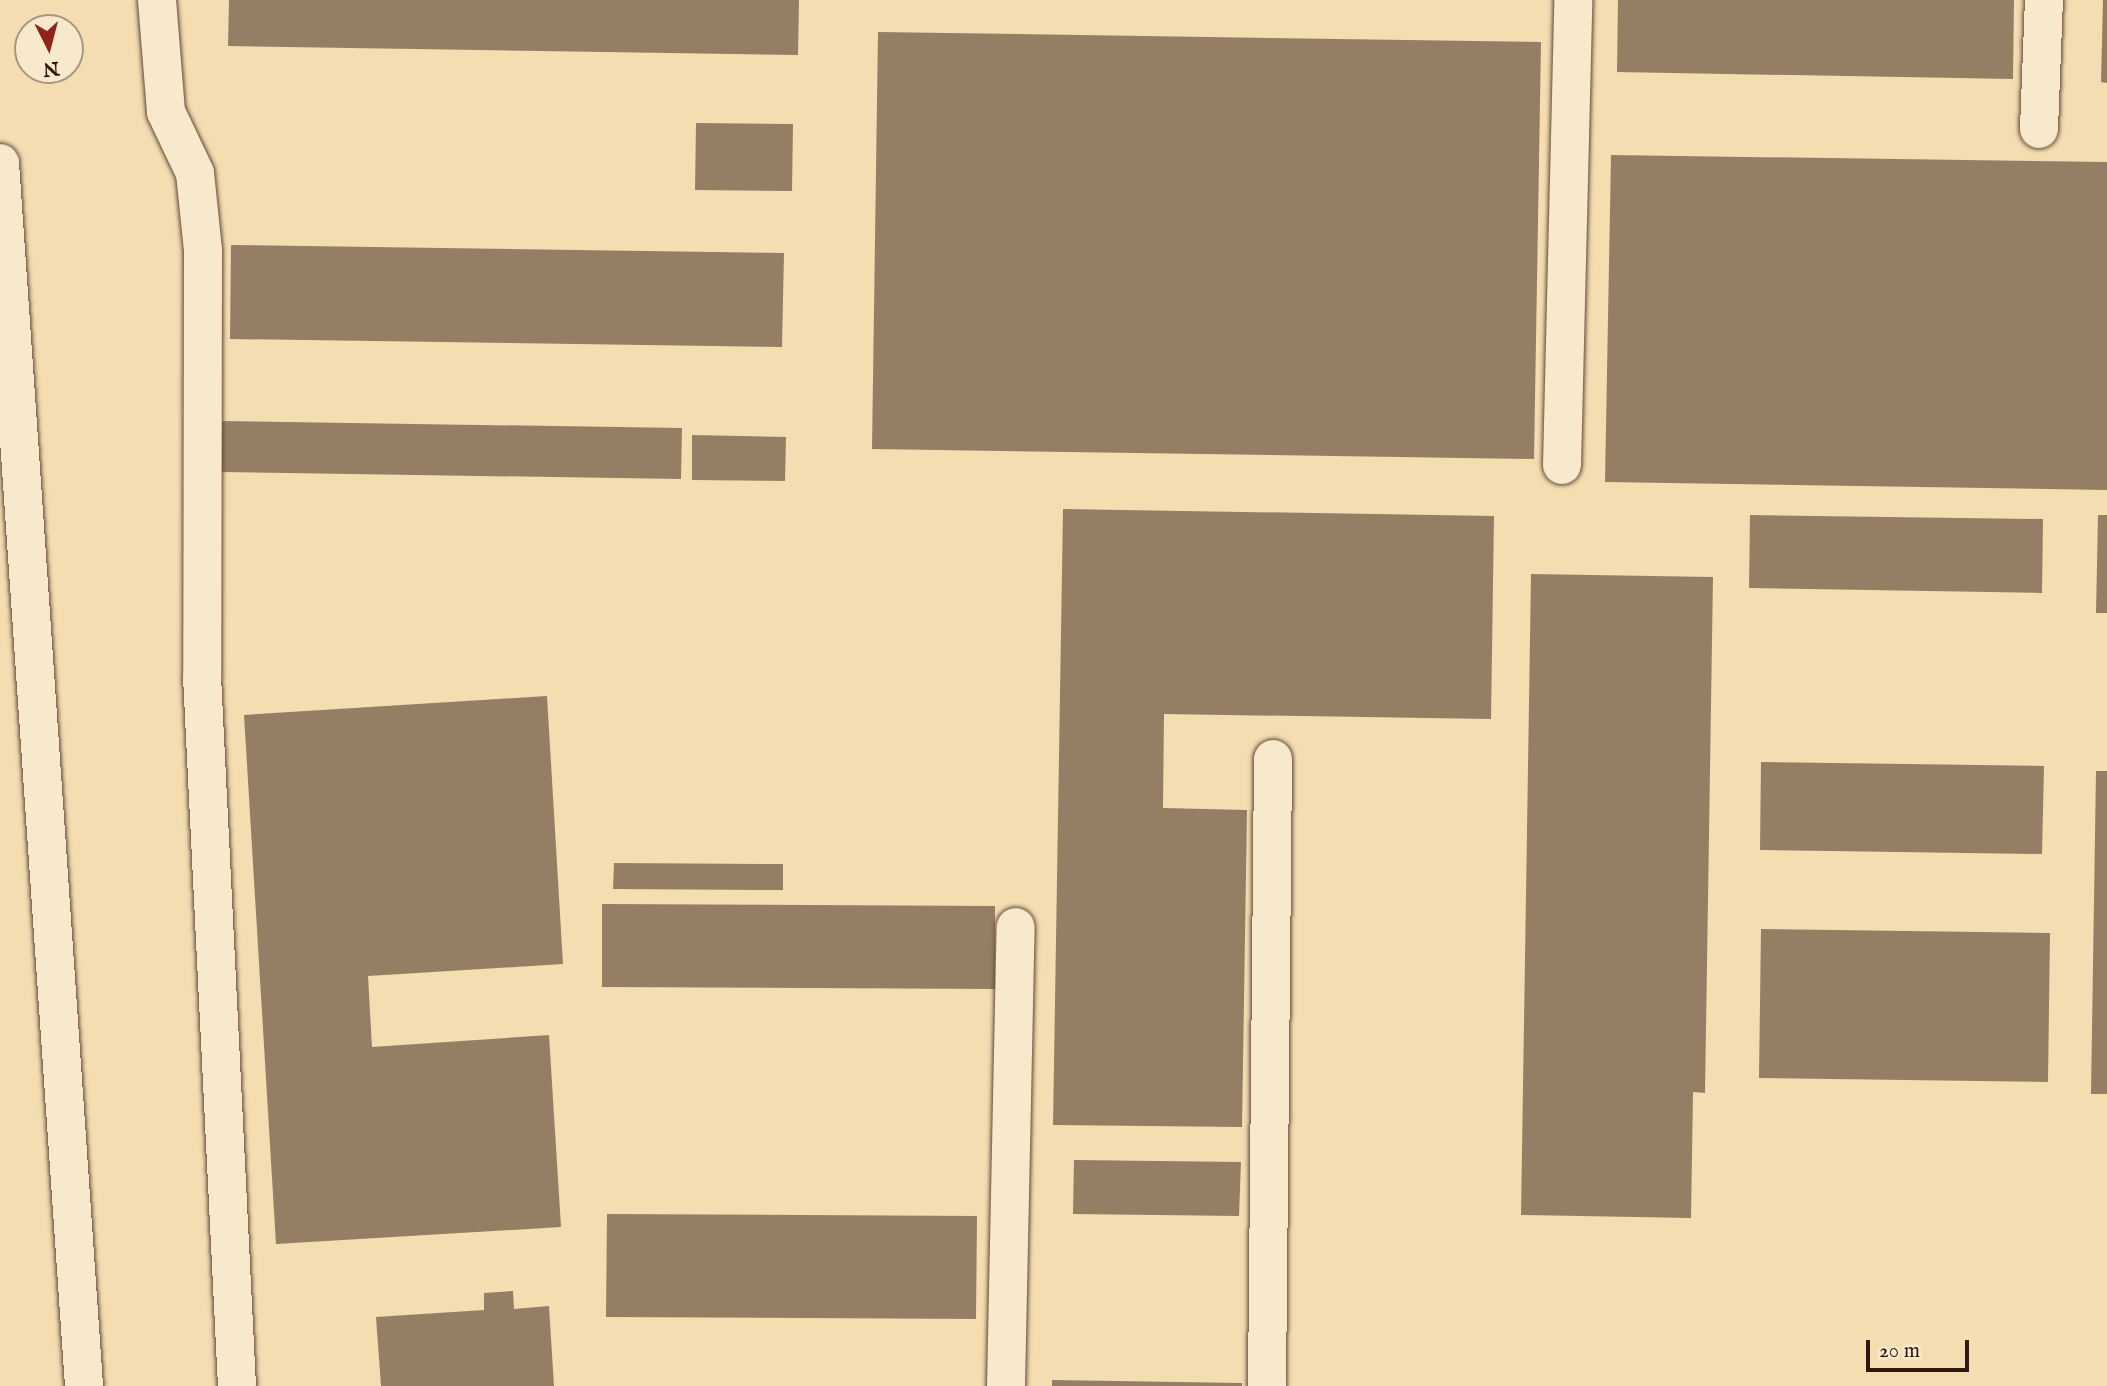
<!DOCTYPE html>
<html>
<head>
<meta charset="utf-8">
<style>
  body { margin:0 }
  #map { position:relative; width:2107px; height:1386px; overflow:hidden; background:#f4ddb0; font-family:"IM FELL English",serif }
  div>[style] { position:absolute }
  .building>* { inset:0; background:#957f64 }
  .roads { filter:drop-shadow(0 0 2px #604a39) drop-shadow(0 0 2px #604a39) }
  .minor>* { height:38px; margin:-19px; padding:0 19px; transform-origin:19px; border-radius:19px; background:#f8e9cc }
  span { translate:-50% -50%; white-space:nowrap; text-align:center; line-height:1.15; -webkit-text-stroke:5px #f8e9cc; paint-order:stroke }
  .north { position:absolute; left:14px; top:14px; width:70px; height:70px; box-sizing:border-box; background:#f8e9cc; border:2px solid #a79681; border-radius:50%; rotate:174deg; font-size:19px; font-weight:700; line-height:28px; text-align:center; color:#2e1911 }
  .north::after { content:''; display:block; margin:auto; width:24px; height:32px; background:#8f2418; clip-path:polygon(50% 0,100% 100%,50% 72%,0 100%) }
  .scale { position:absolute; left:1866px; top:1340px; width:103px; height:32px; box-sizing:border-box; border:4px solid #2e1911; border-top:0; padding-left:9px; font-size:21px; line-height:24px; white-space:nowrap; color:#2e1911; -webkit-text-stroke:5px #f8e9cc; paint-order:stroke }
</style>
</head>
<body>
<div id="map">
  <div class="building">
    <i style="clip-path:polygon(229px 0,799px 0,798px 55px,228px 46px)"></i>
    <i style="clip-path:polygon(1618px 0,2014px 0,2013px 79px,1617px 72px)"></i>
    <i style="clip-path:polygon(2103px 0,2107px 0,2107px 83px,2101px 82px)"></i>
    <i style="clip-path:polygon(878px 32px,1541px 42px,1534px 459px,872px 449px)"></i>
    <i style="clip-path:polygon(696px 123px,793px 124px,792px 191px,695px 190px)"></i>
    <i style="clip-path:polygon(1611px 155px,2107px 162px,2107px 490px,1605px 482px)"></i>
    <i style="clip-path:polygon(231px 245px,784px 253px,782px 347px,230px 339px)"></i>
    <i style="clip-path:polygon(222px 421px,682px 428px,681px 479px,221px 472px)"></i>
    <i style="clip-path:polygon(692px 435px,786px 437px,785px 481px,692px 480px)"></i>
    <i style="clip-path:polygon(1063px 509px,1494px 516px,1491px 719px,1164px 714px,1163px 808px,1247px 810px,1242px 1127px,1053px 1125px)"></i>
    <i style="clip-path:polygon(1750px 515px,2043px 519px,2042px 593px,1749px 588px)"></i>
    <i style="clip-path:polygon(2098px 515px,2107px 515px,2107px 613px,2096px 613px)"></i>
    <i style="clip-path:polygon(1531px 574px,1713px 577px,1705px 1093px,1693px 1092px,1691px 1218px,1521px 1215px)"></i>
    <i style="clip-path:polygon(547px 696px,563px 964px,368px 976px,372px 1047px,549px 1035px,561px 1227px,276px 1244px,244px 715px)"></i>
    <i style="clip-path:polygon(1761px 762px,2044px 766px,2042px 854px,1760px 850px)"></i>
    <i style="clip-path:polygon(2096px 771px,2107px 771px,2107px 1094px,2091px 1094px)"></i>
    <i style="clip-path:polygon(614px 863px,783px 864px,783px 890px,613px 889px)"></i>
    <i style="clip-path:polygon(602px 904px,995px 906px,995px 989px,602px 987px)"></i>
    <i style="clip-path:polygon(1761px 929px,2050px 933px,2048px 1082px,1759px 1078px)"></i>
    <i style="clip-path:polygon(1074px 1160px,1241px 1162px,1239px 1216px,1073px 1214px)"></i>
    <i style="clip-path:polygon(607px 1214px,977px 1216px,976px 1319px,606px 1317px)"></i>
    <i style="clip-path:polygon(513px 1291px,514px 1309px,549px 1306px,554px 1386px,381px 1386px,376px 1317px,484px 1310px,484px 1293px)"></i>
    <i style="clip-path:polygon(1052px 1380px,1242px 1383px,1242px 1386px,1052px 1386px)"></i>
  </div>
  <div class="roads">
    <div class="minor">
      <i style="left:157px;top:0;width:112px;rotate:85.4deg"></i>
      <i style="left:166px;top:112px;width:68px;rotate:64.6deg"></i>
      <i style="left:195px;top:173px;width:78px;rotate:84.1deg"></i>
      <i style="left:203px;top:251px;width:425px;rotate:90.1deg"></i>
      <i style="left:202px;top:676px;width:711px;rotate:87.18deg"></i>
      <i style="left:2039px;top:129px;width:129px;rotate:-87.8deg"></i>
      <i style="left:0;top:163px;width:1226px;rotate:86.07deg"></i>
      <i style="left:1562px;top:465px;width:465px;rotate:-88.6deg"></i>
      <i style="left:1006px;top:1386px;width:459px;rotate:-88.8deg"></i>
      <i style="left:1267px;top:1386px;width:627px;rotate:-89.45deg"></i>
    </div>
  </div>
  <div class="north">N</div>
  <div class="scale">20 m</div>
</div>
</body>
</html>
